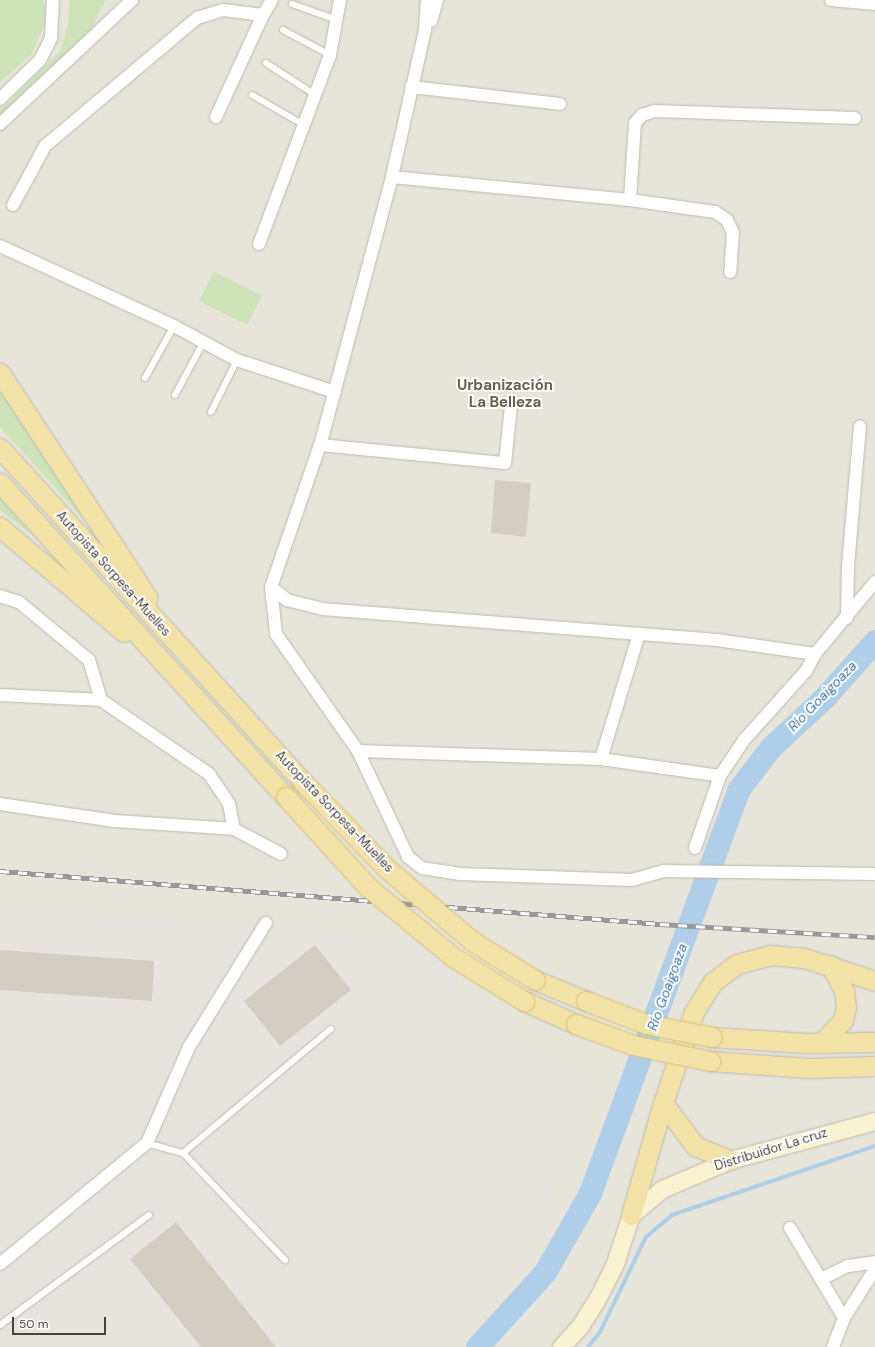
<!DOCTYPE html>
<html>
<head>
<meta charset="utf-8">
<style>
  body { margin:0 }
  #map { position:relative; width:875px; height:1347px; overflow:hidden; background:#f4f2eb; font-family:"DM Sans",sans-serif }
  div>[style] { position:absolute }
  .residential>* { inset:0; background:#e7e4da }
  .industrial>* { inset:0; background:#e7e4e0 }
  .green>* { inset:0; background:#cee3b9 }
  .stream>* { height:4px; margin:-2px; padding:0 2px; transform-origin:2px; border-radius:2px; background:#afcee9 }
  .river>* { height:23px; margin:-11.5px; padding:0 11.5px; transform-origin:11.5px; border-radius:11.5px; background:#afcee9 }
  .building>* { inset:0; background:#d4cec2 }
  .roads { filter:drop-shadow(0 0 1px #bfbaaf) drop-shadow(0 0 1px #bfbaaf) }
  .service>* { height:6px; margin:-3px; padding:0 3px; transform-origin:3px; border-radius:3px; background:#fff }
  .minor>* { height:12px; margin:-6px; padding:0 6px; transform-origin:6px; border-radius:6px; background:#fff }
  .secondary>* { height:17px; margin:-8.5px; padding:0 8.5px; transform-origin:8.5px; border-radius:8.5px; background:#f9f2d0 }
  .primary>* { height:19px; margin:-9.5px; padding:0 9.5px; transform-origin:9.5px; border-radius:9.5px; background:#f3e2a5 }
  .rail>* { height:4.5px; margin-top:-2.25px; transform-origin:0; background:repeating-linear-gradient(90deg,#fff 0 9px,#999 0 18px); box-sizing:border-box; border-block:1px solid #999 }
  .bridges { filter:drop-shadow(0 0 1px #d7c076) drop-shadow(0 0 1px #d7c076) }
  .primary-bridge>* { height:19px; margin:-9.5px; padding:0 9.5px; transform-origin:9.5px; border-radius:9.5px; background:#f3e2a5 }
  span { translate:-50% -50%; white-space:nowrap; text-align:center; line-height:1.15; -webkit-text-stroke:4px #fff; paint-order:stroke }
  .street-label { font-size:13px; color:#47433a }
  .water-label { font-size:14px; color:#3e75a8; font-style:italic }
  .quarter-label { font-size:15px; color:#696152; font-weight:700 }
  .scale { position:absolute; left:12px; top:1317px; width:94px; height:18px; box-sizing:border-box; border:2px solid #47433a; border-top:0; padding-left:5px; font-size:12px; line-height:14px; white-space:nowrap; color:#47433a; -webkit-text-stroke:3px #fff; paint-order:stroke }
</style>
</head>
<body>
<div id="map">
  <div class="residential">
    <i style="clip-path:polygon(0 0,875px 0,875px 1347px,0 1347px)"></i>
  </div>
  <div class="industrial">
    <i style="clip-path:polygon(0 910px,291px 929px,430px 949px,514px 1049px,596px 1091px,542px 1209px,513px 1256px,465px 1313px,427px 1347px,0 1347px)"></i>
  </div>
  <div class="green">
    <i style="clip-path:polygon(0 0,43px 0,47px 17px,32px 54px,0 82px)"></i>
    <i style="clip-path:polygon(69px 0,106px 0,88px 35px,0 121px,0 110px,60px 51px,68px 25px)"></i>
    <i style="clip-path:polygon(214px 272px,262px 296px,247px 325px,199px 301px)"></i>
    <i style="clip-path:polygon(0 373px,104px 542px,0 427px)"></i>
    <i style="clip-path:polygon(0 490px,76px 569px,0 510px)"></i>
  </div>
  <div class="stream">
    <i style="left:588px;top:1347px;width:19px;rotate:-51deg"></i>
    <i style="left:600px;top:1332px;width:106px;rotate:-64.2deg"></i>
    <i style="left:646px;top:1237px;width:34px;rotate:-40deg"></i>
    <i style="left:672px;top:1215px;width:214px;rotate:-18.8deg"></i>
  </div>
  <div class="river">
    <i style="left:477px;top:1347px;width:101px;rotate:-47.8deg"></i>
    <i style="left:545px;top:1272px;width:91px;rotate:-60.3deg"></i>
    <i style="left:590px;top:1193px;width:429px;rotate:-69.8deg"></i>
    <i style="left:738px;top:790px;width:54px;rotate:-52.5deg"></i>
    <i style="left:771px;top:747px;width:72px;rotate:-42.8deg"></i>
    <i style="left:824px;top:698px;width:76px;rotate:-48.2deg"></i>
  </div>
  <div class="building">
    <i style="clip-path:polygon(495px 480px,531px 483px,526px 537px,491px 533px)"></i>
    <i style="clip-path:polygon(315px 945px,351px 990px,280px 1046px,244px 1001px)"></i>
    <i style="clip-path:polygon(0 950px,154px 961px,152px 1001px,0 990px)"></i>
    <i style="clip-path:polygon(176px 1222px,276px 1347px,201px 1347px,130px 1259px)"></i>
  </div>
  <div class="roads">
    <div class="service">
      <i style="left:292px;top:4px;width:48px;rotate:19.6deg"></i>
      <i style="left:283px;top:30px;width:53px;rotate:28deg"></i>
      <i style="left:266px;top:63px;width:57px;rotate:32.9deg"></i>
      <i style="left:252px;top:95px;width:60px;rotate:30deg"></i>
      <i style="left:145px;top:378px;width:60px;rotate:-60.9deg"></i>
      <i style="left:175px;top:395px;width:59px;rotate:-61.7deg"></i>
      <i style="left:211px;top:412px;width:58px;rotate:-63.4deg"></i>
      <i style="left:147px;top:1143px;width:37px;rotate:16deg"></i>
      <i style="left:183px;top:1153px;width:148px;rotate:46.4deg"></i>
      <i style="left:183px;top:1153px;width:193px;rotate:-40deg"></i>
      <i style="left:0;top:1325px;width:185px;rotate:-36.4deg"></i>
    </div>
    <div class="minor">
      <i style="left:427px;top:0;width:30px;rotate:94deg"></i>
      <i style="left:425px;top:30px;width:151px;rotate:102.7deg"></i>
      <i style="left:392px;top:177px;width:278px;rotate:105deg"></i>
      <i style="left:320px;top:445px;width:150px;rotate:109deg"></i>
      <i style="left:271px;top:587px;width:47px;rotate:83.9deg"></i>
      <i style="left:276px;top:634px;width:143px;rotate:55deg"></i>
      <i style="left:358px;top:751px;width:117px;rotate:64.7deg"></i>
      <i style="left:408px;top:857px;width:18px;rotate:38deg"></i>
      <i style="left:422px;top:868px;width:37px;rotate:9deg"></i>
      <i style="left:459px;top:874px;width:173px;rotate:2deg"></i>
      <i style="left:632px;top:880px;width:32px;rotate:-16deg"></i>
      <i style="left:663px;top:871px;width:212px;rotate:0.8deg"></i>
      <i style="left:831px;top:0;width:44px;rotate:5.2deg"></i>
      <i style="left:431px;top:21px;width:22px;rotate:-74deg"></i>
      <i style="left:411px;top:87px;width:150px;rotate:6.5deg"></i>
      <i style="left:0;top:99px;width:56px;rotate:-44.3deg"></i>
      <i style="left:40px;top:60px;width:25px;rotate:-63deg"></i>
      <i style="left:51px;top:38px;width:38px;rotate:-87deg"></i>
      <i style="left:216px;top:117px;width:112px;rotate:-65.3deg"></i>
      <i style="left:0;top:124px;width:181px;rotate:-43.2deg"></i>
      <i style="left:392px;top:177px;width:239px;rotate:5.5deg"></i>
      <i style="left:630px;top:200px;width:86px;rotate:8deg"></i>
      <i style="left:715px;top:212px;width:14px;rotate:34deg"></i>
      <i style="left:727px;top:220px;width:14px;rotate:65deg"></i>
      <i style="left:733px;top:233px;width:39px;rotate:94deg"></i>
      <i style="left:630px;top:200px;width:77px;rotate:-86.3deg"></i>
      <i style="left:635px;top:123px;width:11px;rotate:-49deg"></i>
      <i style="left:642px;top:115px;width:13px;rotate:-18deg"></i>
      <i style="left:654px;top:111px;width:201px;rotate:2deg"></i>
      <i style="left:13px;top:205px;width:67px;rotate:-61.5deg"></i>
      <i style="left:45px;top:146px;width:199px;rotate:-40.1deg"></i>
      <i style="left:197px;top:18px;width:27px;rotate:-17deg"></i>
      <i style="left:223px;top:10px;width:40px;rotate:7.1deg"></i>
      <i style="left:263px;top:15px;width:17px;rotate:-59deg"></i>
      <i style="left:259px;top:244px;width:202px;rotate:-69.4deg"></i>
      <i style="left:330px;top:55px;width:56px;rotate:-79.7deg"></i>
      <i style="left:0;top:246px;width:192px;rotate:24.7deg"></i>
      <i style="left:174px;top:326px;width:72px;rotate:28.4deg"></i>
      <i style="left:237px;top:360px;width:103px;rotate:18.1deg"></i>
      <i style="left:320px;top:445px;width:186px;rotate:5.6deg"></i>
      <i style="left:505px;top:463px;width:57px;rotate:-84deg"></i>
      <i style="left:271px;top:587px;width:21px;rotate:39deg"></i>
      <i style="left:287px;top:600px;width:36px;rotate:14deg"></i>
      <i style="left:322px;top:609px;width:396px;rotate:4.5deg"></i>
      <i style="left:717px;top:640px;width:99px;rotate:8.1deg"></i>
      <i style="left:815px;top:654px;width:94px;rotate:-50.2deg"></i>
      <i style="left:0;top:596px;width:20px;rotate:18deg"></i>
      <i style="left:19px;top:602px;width:91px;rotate:39.6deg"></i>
      <i style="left:89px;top:660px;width:42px;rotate:73.3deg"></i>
      <i style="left:101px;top:700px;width:131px;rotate:34.4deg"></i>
      <i style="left:209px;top:774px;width:36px;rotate:56deg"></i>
      <i style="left:229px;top:804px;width:25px;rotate:79deg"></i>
      <i style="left:847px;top:618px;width:52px;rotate:-88.9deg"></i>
      <i style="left:848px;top:566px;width:140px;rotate:-85.1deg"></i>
      <i style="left:0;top:695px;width:101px;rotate:2.8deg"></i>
      <i style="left:358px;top:751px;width:243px;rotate:1.9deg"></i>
      <i style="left:601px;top:759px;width:120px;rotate:8.1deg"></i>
      <i style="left:601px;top:759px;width:131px;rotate:-73.1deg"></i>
      <i style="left:0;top:804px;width:116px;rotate:8.4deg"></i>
      <i style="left:115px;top:821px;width:119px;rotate:3.8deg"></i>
      <i style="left:234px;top:829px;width:53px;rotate:28deg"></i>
      <i style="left:695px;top:848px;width:76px;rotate:-70.9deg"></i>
      <i style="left:720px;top:776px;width:43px;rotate:-56.3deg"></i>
      <i style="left:744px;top:740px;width:93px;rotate:-48.1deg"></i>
      <i style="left:806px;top:671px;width:19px;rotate:-62deg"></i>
      <i style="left:790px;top:1228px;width:105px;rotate:59deg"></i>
      <i style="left:0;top:1264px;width:190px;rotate:-39.5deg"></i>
      <i style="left:147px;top:1143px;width:105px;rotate:-66.4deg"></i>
      <i style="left:189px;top:1047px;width:146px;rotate:-58.2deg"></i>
      <i style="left:821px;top:1279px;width:30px;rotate:-26deg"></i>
      <i style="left:848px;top:1266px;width:27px;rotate:-8deg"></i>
      <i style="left:833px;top:1347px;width:31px;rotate:-69deg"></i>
      <i style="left:844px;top:1318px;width:58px;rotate:-57.7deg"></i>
    </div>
    <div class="secondary">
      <i style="left:561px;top:1347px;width:28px;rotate:-48deg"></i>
      <i style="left:580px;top:1326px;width:34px;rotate:-58deg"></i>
      <i style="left:598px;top:1297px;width:38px;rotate:-63deg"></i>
      <i style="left:615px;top:1263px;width:51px;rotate:-71.6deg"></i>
      <i style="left:631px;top:1215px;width:40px;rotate:-40deg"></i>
      <i style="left:662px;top:1189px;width:74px;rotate:-23.1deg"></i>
      <i style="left:730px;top:1160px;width:150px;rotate:-15.1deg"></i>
    </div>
    <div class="primary">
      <i style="left:0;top:373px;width:269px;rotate:56.7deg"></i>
      <i style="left:0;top:448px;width:450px;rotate:47.8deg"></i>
      <i style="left:0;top:483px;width:425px;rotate:47.7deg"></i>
      <i style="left:0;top:527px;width:162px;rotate:40.3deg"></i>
      <i style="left:535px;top:980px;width:55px;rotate:22.4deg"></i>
      <i style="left:524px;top:1001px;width:57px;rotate:23.9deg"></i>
      <i style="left:712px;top:1037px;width:95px;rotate:3.6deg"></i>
      <i style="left:807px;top:1043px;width:68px;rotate:-0.8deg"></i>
      <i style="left:821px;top:1043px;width:32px;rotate:-46deg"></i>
      <i style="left:843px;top:1020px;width:13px;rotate:-77deg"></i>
      <i style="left:846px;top:1007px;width:16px;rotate:-97deg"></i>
      <i style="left:844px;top:991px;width:29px;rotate:-117deg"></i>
      <i style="left:710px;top:1061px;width:100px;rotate:4deg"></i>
      <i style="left:810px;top:1068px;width:65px;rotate:-1.8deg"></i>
      <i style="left:663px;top:1103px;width:54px;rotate:53.3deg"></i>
      <i style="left:695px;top:1146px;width:38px;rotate:22deg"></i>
      <i style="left:631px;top:1215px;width:116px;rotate:-74.1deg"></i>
      <i style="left:663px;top:1103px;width:96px;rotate:-71.2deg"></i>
      <i style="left:694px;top:1012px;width:36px;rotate:-58deg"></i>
      <i style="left:713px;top:982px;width:30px;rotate:-37deg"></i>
      <i style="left:737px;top:964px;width:34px;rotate:-15deg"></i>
      <i style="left:770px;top:955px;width:34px;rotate:5deg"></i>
      <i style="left:804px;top:958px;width:75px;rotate:17.9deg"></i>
    </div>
  </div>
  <div class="rail">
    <i style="left:0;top:871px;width:662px;rotate:4.59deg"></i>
    <i style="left:660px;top:924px;width:215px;rotate:3.5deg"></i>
  </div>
  <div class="bridges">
    <div class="primary-bridge">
      <i style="left:302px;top:781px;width:120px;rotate:46deg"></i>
      <i style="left:385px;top:867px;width:114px;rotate:40.4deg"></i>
      <i style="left:472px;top:941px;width:74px;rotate:31.8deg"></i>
      <i style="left:286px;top:797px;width:122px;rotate:47.7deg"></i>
      <i style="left:368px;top:887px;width:110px;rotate:39.5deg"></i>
      <i style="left:453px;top:957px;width:84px;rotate:31.8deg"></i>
      <i style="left:586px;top:1001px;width:64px;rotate:21deg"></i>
      <i style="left:646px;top:1024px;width:67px;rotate:11.1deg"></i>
      <i style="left:576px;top:1024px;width:61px;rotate:20.2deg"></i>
      <i style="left:633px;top:1045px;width:79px;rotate:11.7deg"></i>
    </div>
  </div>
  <div class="street-label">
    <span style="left:113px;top:574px;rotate:48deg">Autopista Sorpesa-Muelles</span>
    <span style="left:334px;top:812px;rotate:46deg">Autopista Sorpesa-Muelles</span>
    <span style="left:771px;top:1150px;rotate:-17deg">Distribuidor La cruz</span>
  </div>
  <div class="water-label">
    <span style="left:822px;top:696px;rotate:-46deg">Río Goaigoaza</span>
    <span style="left:667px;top:987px;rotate:-70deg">Río Goaigoaza</span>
  </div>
  <div class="quarter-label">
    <span style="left:505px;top:394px">Urbanización<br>La Belleza</span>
  </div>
  <div class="scale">50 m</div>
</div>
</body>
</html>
